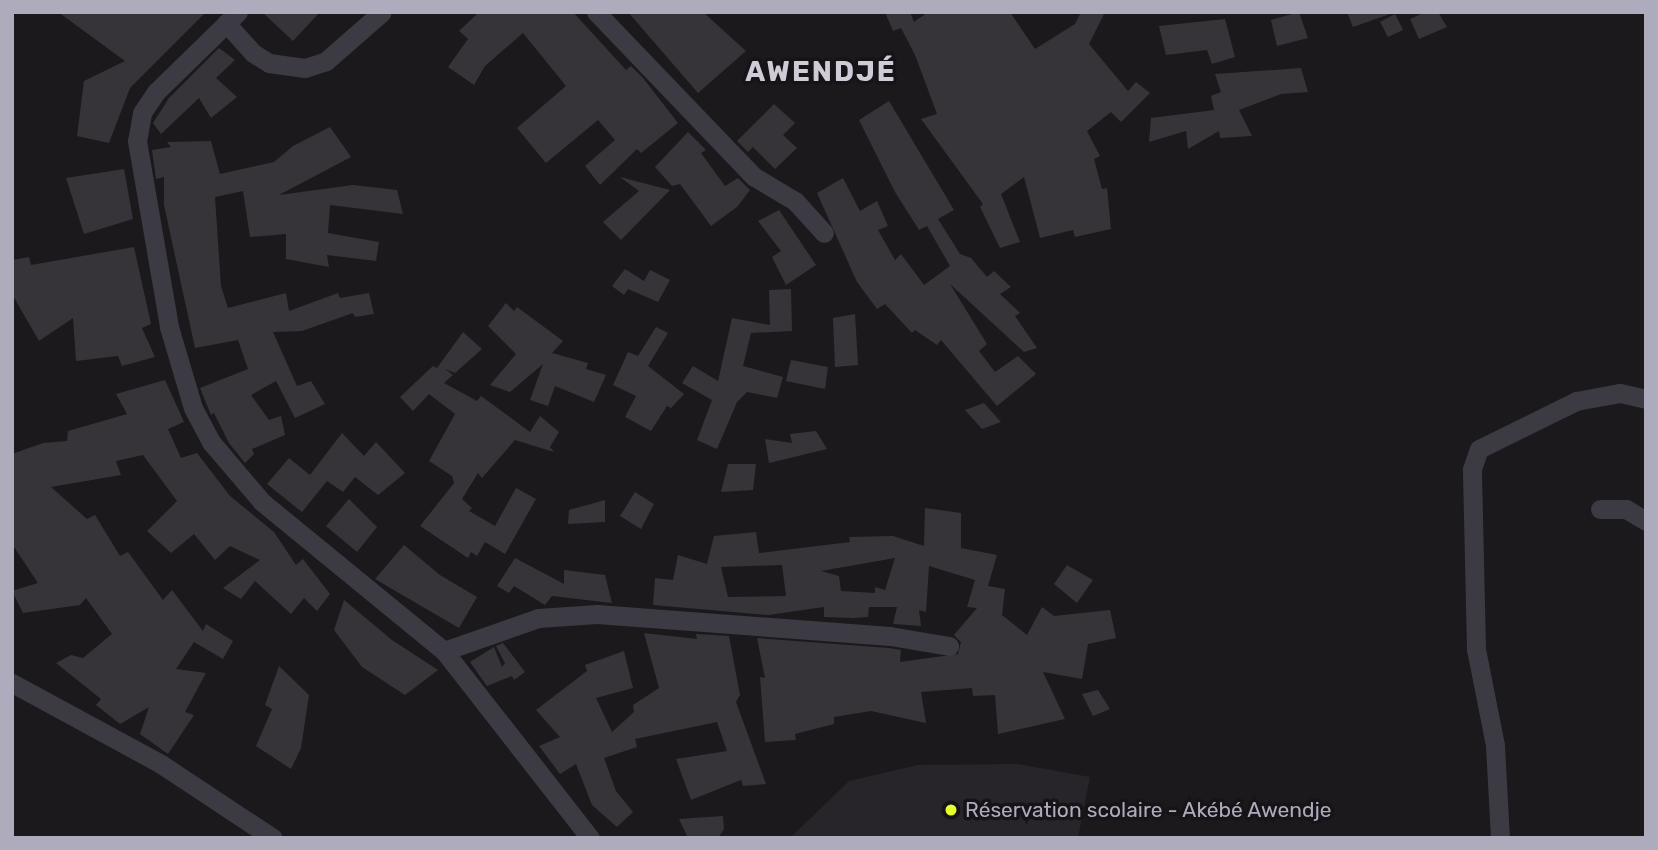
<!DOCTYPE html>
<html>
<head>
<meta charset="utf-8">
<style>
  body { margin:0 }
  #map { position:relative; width:1658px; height:850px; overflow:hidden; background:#1b191c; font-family:Rubik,sans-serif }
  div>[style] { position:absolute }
  .built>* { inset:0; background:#272529 }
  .building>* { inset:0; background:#363438 }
  .minor>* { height:19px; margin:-9.5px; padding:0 9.5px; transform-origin:9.5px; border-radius:9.5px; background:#3c3a42 }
  .dots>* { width:19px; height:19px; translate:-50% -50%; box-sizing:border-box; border:4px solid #161417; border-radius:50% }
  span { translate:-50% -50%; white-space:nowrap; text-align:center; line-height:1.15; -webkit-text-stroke:7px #161417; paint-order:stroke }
  .poi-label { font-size:21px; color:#aeabbd }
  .left { translate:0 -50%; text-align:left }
  .district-label { font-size:28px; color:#cfccd8; font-weight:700; letter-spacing:2px }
  .frame { position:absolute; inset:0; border:14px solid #aeabbd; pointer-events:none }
</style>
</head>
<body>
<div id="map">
  <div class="built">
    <i style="clip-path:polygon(1018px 764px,1090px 777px,1078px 838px,790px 838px,849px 781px,918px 765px)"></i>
  </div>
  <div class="building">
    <i style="clip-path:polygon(58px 12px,206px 12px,130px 88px,109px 143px,77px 136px,84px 81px,125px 61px)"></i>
    <i style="clip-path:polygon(262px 12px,320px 12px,293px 41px)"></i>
    <i style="clip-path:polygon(479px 12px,573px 12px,626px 70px,631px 66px,643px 78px,678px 123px,641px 153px,637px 149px,600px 185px,585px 166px,615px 140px,598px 120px,546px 163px,517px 128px,566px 86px,523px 33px,485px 66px,474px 85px,448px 67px,468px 39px,459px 31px)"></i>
    <i style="clip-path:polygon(628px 12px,703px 12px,746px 51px,698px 93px)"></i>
    <i style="clip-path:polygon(885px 12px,910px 12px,914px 22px,928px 12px,1010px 12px,1035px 49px,1075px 24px,1081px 12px,1105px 12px,1089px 44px,1128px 91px,1136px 82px,1150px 93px,1121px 122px,1111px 112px,1087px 131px,1100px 156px,1094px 159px,1102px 189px,1107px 188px,1111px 229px,1075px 237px,1073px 230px,1040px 238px,1024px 177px,1001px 194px,1020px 242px,1000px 248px,980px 207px,983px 204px,921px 119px,937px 114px,915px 55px,901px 28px,893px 31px)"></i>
    <i style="clip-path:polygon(1299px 12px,1308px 38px,1277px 46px,1271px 20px)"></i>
    <i style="clip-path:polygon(1347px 12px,1389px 12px,1390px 14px,1353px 27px)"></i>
    <i style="clip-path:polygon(1426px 12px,1438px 12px,1447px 27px,1419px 39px,1410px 19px)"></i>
    <i style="clip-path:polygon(1395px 14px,1403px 30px,1388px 37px,1380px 22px)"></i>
    <i style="clip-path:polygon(1225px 19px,1235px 57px,1212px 64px,1207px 50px,1166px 55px,1159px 26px)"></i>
    <i style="clip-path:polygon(219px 48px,235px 60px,216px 78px,237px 97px,211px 118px,199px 98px,161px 134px,153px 123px,169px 98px)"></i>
    <i style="clip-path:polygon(1301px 68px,1308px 92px,1281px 94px,1239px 110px,1252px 136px,1220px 138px,1219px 131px,1188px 149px,1186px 131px,1149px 142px,1151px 118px,1214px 110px,1211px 96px,1221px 92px,1215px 74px)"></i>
    <i style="clip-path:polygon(889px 101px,954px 210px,938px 219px,960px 254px,971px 258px,987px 277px,994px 271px,1011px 287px,1000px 294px,1020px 313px,1015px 316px,1037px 348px,1024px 352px,950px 284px,987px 344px,979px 351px,995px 372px,1018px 356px,1036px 374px,997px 406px,941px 340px,937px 345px,915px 330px,912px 333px,885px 304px,877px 309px,857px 282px,817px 193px,843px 178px,860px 211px,877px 201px,888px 226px,878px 230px,895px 260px,901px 254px,924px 285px,950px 266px,927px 226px,919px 230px,895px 192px,859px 120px)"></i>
    <i style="clip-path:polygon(774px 104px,795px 123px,783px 135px,797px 148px,775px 169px,753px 147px,748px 152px,737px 141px)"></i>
    <i style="clip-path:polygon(330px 127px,351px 157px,279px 195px,353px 185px,397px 190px,403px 214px,330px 205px,328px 233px,379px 242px,376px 261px,327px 255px,329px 267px,286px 259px,286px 234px,250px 237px,243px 191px,215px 197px,221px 286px,228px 308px,286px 293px,289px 311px,338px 293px,340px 298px,369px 293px,374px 314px,355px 317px,353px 313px,302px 331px,273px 332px,297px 386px,311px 381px,325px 404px,295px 418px,276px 381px,251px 395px,269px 420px,281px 416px,285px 435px,252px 449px,254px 454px,245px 463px,229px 443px,214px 413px,211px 415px,200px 388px,248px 369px,238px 340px,195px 348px,164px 205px,164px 177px,156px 179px,152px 150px,171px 147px,167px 142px,211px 141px,220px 174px,274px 162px,293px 146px)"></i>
    <i style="clip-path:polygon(688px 132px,706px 150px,701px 153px,725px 186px,738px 178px,750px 190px,737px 207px,711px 226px,680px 184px,672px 186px,655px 167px)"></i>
    <i style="clip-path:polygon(124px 169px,133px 219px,84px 234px,66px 178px)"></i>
    <i style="clip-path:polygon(620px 177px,670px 190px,621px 240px,603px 222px,639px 191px)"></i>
    <i style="clip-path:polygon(779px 210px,816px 265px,786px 285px,772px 257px,781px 251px,758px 221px)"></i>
    <i style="clip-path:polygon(134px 247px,151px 324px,142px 328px,155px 357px,122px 366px,118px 356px,76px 361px,73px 318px,39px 341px,12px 294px,12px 260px,29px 257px,31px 265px)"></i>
    <i style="clip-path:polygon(625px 269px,644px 281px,650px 270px,670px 280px,658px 302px,628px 289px,624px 295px,612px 286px)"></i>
    <i style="clip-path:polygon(791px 289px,792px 331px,751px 333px,743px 366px,783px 377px,777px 398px,747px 392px,737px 402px,717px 449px,697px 440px,712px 400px,682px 383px,693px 366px,718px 381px,732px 318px,770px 325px,769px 290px)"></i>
    <i style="clip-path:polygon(506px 303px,514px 311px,517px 307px,563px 341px,552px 353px,588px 363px,586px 369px,606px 375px,594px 402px,555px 386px,548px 406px,530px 400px,543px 364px,510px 392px,490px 385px,516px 354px,488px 326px)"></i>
    <i style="clip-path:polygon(855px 314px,858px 365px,835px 367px,833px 318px)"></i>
    <i style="clip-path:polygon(656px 327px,668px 333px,648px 366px,684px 394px,671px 408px,667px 406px,651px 431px,625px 417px,636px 396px,613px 385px,628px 352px,638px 356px)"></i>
    <i style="clip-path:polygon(463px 332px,482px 349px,455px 373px,445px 369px,453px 375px,444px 383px,477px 401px,481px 396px,530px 432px,540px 416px,559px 432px,550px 447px,554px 452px,515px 440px,482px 478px,478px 473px,462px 499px,472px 508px,469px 511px,495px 526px,516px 488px,536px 499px,505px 554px,485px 542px,477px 556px,471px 552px,468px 558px,420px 526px,454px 483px,452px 476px,429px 461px,455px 414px,429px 394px,413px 411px,400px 397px,433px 366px,437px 368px)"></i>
    <i style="clip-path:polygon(791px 360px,828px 367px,825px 389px,786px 381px)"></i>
    <i style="clip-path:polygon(165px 380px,184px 422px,168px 429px,181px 458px,197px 453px,230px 496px,274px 532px,296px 565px,303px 559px,330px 594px,317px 611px,304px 598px,291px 614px,255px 581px,241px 599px,223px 588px,260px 560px,230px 546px,215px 560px,194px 534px,171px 553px,147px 531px,177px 501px,143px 455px,116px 461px,121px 475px,51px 487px,87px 519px,95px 515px,120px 556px,128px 552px,163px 600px,172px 590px,203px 631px,206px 624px,233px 641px,223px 659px,194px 642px,176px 669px,206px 673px,185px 712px,194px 715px,168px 754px,140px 734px,149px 707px,120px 724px,96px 705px,101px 699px,56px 663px,71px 655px,83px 658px,112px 634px,86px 598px,80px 605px,23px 613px,12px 591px,38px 583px,12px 544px,12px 454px,43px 443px,67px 441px,68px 431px,127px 414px,116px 394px)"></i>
    <i style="clip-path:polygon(984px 403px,1001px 422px,982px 429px,965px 410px)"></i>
    <i style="clip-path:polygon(816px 431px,827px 449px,769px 463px,765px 439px,792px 443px,790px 434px)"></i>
    <i style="clip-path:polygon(342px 433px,364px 456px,376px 442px,405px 473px,378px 495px,355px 477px,343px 492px,327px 481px,302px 512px,267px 484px,289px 458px,310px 475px)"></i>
    <i style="clip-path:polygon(728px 464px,756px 464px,753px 490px,721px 492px)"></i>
    <i style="clip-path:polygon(635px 492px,654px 504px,641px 529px,620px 516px)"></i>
    <i style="clip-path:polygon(349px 499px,377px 527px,357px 552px,326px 526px)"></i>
    <i style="clip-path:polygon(605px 500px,605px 522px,568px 524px,569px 510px)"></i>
    <i style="clip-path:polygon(evenodd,925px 508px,961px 513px,961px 548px,997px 555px,988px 586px,1005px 589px,1002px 615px,1027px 635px,1042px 607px,1054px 616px,1110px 610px,1116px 638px,1088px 644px,1082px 679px,1043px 672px,1065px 719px,998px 734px,995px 695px,973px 696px,972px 688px,921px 692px,926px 723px,871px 711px,834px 717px,834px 724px,795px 734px,796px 740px,765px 742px,760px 677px,765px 678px,757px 638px,889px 648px,901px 650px,900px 662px,958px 654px,961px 642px,954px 635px,977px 608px,967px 607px,975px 580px,929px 566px,926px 612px,919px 610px,921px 626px,893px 624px,897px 607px,869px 607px,868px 617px,853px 618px,824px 617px,824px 607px,768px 615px,653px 605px,655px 578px,673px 580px,678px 555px,707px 564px,714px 536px,756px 532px,759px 553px,850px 542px,849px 537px,893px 536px,924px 546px,925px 508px,895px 558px,885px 590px,875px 587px,875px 593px,841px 591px,839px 576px,821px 571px,895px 558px,925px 508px,782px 565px,786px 596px,728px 597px,721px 567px,782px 565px)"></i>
    <i style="clip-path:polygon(404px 545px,440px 575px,477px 597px,459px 628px,375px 579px)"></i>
    <i style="clip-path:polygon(515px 558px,564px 584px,564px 570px,605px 575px,612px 603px,552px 596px,545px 605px,514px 586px,509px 593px,497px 586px)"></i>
    <i style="clip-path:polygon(1067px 565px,1093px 580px,1077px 603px,1054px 584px)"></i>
    <i style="clip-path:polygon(344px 600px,392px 640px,438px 670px,405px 695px,362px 667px,334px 630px)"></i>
    <i style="clip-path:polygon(644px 633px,697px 639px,696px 634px,729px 636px,740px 695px,736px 702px,766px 784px,743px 786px,741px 780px,691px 800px,676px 759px,727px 751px,717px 722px,635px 739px,637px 747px,604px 758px,616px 791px,633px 812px,617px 827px,592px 805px,576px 764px,560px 774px,539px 746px,560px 737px,536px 710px,587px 671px,585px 665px,624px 651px,633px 688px,596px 698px,612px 732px,634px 712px,633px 705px,659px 688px)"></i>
    <i style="clip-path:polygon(503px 643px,525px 672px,514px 680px,512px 676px,487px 686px,470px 662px,494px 647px,502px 667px,505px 663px,496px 646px)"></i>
    <i style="clip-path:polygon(279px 666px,309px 695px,301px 748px,291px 769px,256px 746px,272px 709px,265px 705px)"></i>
    <i style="clip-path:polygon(1098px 690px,1110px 709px,1093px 716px,1082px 694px)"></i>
    <i style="clip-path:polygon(723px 816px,724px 829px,718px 838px,688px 838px,679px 819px)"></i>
  </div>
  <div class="minor">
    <i style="left:238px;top:12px;width:115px;rotate:135.7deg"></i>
    <i style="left:156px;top:92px;width:25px;rotate:124deg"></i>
    <i style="left:142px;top:113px;width:28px;rotate:100deg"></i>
    <i style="left:137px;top:141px;width:189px;rotate:80.2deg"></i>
    <i style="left:169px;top:327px;width:84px;rotate:73.5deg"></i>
    <i style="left:193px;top:408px;width:38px;rotate:62deg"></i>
    <i style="left:211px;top:442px;width:79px;rotate:49.6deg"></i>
    <i style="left:262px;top:502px;width:235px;rotate:39.3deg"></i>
    <i style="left:444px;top:651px;width:237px;rotate:52deg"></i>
    <i style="left:596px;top:12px;width:227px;rotate:46.2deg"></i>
    <i style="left:753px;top:176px;width:49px;rotate:30.8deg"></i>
    <i style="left:795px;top:201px;width:43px;rotate:47.8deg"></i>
    <i style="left:226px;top:23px;width:40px;rotate:48deg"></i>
    <i style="left:253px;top:53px;width:19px;rotate:32deg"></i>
    <i style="left:269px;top:63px;width:36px;rotate:8deg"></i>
    <i style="left:305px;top:68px;width:22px;rotate:-18deg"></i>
    <i style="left:326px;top:61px;width:74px;rotate:-41.2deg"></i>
    <i style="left:1600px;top:509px;width:26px"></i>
    <i style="left:1626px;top:509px;width:23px;rotate:31deg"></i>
    <i style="left:444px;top:651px;width:100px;rotate:-19.3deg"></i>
    <i style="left:538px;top:618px;width:59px;rotate:-3.9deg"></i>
    <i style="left:597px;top:614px;width:294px;rotate:4.3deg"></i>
    <i style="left:890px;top:636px;width:60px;rotate:9.6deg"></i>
    <i style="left:12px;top:683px;width:170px;rotate:28.5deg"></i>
    <i style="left:161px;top:764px;width:134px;rotate:33.5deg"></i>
    <i style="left:1500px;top:838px;width:93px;rotate:-93.1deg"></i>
    <i style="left:1495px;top:745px;width:98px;rotate:-101.2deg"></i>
    <i style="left:1476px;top:649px;width:180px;rotate:-91.3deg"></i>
    <i style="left:1472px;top:469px;width:21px;rotate:-71deg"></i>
    <i style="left:1479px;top:449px;width:108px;rotate:-26.3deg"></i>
    <i style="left:1576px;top:401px;width:45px;rotate:-10.3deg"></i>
    <i style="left:1620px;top:393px;width:27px;rotate:13deg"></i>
  </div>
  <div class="dots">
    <i style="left:951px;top:810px;background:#e5ff2f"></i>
  </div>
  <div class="poi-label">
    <span class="left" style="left:965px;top:810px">Réservation scolaire - Akébé Awendje</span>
  </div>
  <div class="district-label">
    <span style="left:821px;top:72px">AWENDJÉ</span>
  </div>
  <div class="frame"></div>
</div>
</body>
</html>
